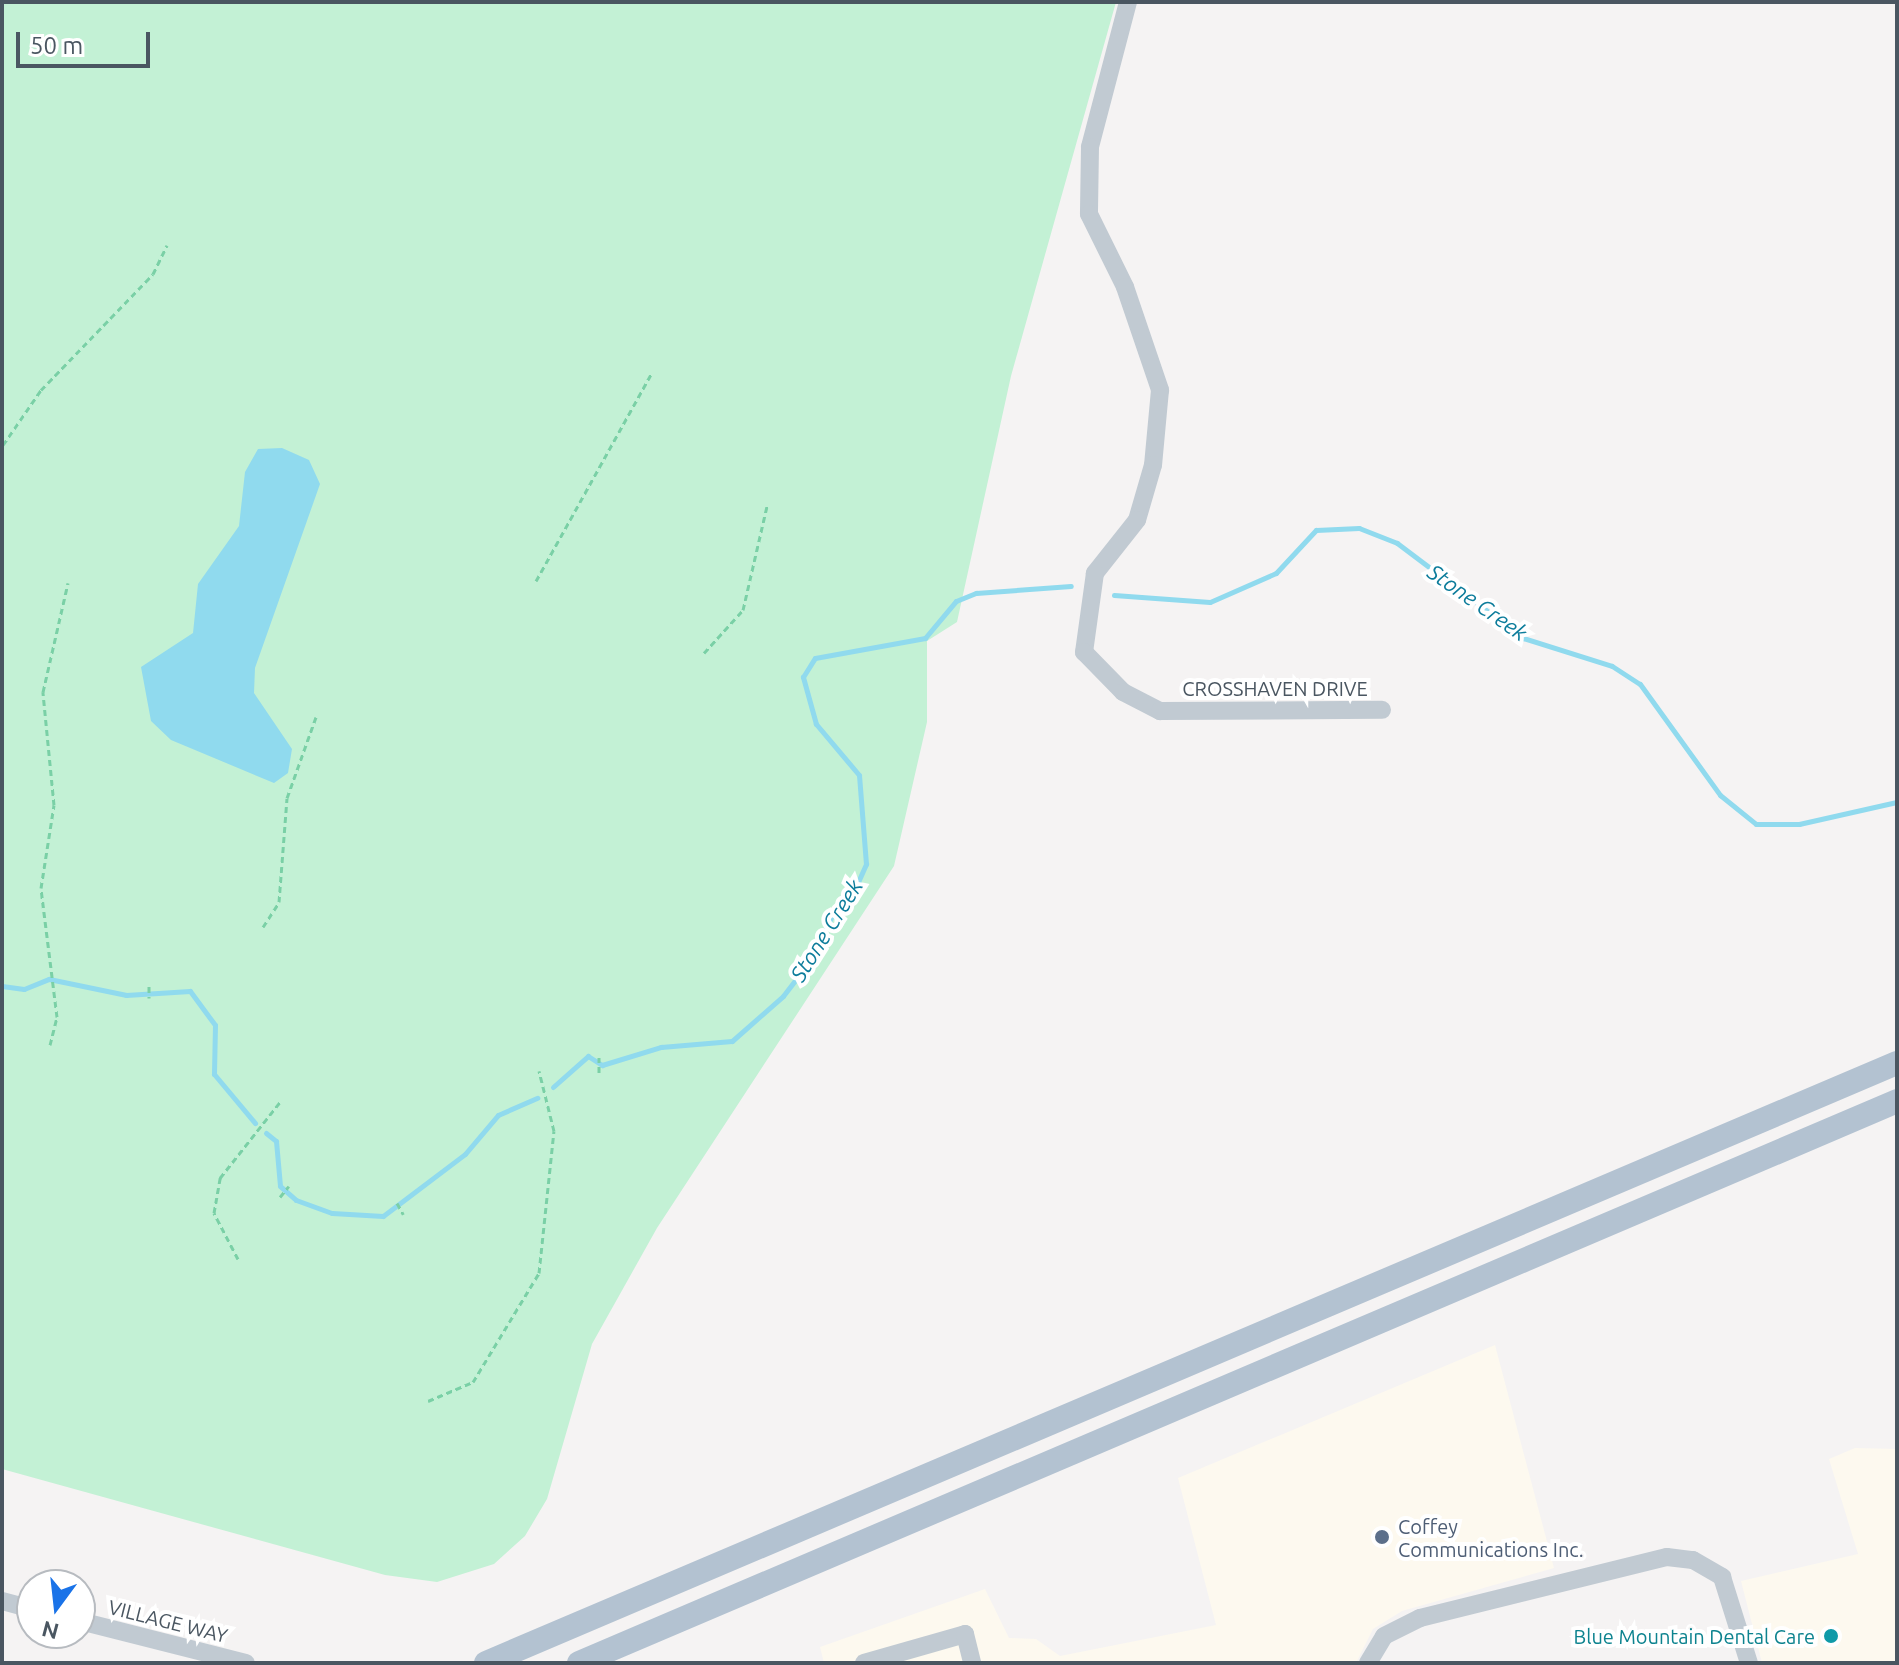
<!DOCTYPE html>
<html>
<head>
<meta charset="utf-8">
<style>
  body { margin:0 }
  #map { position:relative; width:1899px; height:1665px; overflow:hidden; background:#f5f3f3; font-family:Ubuntu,sans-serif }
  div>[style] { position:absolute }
  .commercial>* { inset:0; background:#fdf9ef }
  .green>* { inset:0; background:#c3f1d5 }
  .water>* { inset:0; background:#90daee }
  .stream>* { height:5px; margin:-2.5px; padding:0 2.5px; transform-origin:2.5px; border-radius:2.5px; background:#90daee }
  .path>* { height:3px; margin-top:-1.5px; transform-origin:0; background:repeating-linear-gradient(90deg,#7ad0a6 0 6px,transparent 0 10px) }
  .minor>* { height:18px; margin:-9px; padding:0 9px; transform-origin:9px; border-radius:9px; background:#c1cad2 }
  .major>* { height:24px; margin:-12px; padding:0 12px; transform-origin:12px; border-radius:12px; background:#b3c2d1 }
  .dots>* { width:22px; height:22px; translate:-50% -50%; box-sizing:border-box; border:4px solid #fff; border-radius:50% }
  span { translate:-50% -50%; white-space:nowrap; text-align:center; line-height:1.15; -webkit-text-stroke:8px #fff; paint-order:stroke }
  .street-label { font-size:20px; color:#4a5661 }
  .service-label { font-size:20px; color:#4e5e75 }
  .left { translate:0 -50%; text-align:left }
  .culture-label { font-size:20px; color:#0d838f }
  .right { translate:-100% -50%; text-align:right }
  .water-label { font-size:22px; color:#0c7c9b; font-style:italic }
  .frame { position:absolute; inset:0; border:4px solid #4a5661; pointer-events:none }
  .north { position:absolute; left:16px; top:1569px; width:80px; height:80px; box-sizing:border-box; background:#fff; border:2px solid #b7bbc0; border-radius:50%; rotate:195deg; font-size:22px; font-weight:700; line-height:32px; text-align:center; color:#4a5661 }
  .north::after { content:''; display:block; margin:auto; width:28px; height:36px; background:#1a73e8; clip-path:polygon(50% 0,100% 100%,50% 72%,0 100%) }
  .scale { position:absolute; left:16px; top:32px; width:134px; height:36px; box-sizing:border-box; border:4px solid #4a5661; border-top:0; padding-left:10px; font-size:24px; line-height:28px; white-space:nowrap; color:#4a5661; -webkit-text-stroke:6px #fff; paint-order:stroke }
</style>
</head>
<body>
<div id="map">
  <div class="commercial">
    <i style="clip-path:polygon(1495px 1345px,1554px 1568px,1402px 1611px,1373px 1629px,1356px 1663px,824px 1663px,820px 1647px,985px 1589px,1009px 1638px,1036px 1639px,1060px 1656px,1216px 1625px,1178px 1478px)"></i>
    <i style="clip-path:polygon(1855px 1448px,1897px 1449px,1897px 1663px,1762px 1663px,1741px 1581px,1858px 1554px,1829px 1459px)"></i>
  </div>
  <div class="green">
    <i style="clip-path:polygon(2px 2px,1116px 2px,1011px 376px,957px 622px,927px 641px,927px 722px,894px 866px,657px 1228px,592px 1344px,547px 1499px,525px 1536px,494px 1564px,437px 1582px,385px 1575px,2px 1469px)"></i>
  </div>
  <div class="water">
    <i style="clip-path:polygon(282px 448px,309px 460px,320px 484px,255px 668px,254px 693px,292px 749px,288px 773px,274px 783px,171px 740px,151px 721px,141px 667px,193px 633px,198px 584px,239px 526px,245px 472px,258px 449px)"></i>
  </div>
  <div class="stream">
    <i style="left:1114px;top:595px;width:96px;rotate:4.2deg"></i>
    <i style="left:1210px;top:602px;width:72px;rotate:-23.7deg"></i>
    <i style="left:1276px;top:573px;width:59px;rotate:-47.1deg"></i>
    <i style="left:1316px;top:530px;width:43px;rotate:-2.7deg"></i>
    <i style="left:1359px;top:528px;width:41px;rotate:21.5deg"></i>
    <i style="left:1397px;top:543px;width:158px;rotate:37deg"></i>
    <i style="left:1523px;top:638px;width:93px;rotate:17.5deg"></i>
    <i style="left:1612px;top:666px;width:33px;rotate:33deg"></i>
    <i style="left:1640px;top:684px;width:137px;rotate:54.2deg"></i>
    <i style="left:1720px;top:795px;width:46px;rotate:38.9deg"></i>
    <i style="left:1756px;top:824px;width:43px"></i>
    <i style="left:1799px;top:824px;width:100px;rotate:-12.7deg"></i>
    <i style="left:2px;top:986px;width:22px;rotate:8deg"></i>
    <i style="left:24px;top:989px;width:27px;rotate:-22deg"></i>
    <i style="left:49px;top:979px;width:79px;rotate:11.7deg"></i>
    <i style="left:126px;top:995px;width:64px;rotate:-3.6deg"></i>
    <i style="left:190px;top:991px;width:42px;rotate:53.7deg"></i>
    <i style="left:215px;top:1025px;width:49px;rotate:91.2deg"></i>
    <i style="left:214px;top:1074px;width:64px;rotate:50.1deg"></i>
    <i style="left:553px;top:1087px;width:47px;rotate:-41.5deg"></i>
    <i style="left:588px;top:1056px;width:17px;rotate:33deg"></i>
    <i style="left:602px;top:1065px;width:62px;rotate:-17deg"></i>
    <i style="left:661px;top:1047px;width:71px;rotate:-4.8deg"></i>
    <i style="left:732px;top:1041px;width:68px;rotate:-41.4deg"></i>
    <i style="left:783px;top:996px;width:44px;rotate:-52.4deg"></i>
    <i style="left:810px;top:961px;width:69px;rotate:-64.2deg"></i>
    <i style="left:840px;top:899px;width:25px;rotate:-43deg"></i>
    <i style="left:858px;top:882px;width:20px;rotate:-66deg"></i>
    <i style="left:866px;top:864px;width:89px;rotate:-94.5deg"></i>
    <i style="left:859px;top:775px;width:67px;rotate:-130.1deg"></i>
    <i style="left:816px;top:724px;width:49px;rotate:-105.5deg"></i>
    <i style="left:803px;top:677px;width:22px;rotate:-58deg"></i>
    <i style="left:815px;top:658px;width:112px;rotate:-10.3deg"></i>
    <i style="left:925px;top:638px;width:48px;rotate:-50deg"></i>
    <i style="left:956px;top:601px;width:22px;rotate:-22deg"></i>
    <i style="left:976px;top:593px;width:95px;rotate:-4.2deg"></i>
    <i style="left:266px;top:1133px;width:13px;rotate:39deg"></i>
    <i style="left:276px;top:1141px;width:45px;rotate:84.9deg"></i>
    <i style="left:280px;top:1186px;width:21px;rotate:41deg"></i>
    <i style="left:296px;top:1200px;width:38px;rotate:20deg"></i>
    <i style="left:332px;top:1213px;width:51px;rotate:3.4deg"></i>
    <i style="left:383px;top:1216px;width:103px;rotate:-37.1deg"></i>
    <i style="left:465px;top:1154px;width:51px;rotate:-49.8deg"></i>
    <i style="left:498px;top:1115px;width:43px;rotate:-23.6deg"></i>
  </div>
  <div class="path">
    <i style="left:3px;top:445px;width:67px;rotate:-55.4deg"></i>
    <i style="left:41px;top:390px;width:161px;rotate:-46deg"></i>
    <i style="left:153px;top:274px;width:32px;rotate:-64deg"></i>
    <i style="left:536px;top:581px;width:238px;rotate:-60.9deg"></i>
    <i style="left:704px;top:653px;width:58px;rotate:-47.8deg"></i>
    <i style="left:743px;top:610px;width:107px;rotate:-77deg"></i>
    <i style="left:263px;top:927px;width:30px;rotate:-57deg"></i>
    <i style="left:279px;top:902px;width:104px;rotate:-85.6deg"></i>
    <i style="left:287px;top:798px;width:86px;rotate:-70.3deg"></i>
    <i style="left:149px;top:986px;width:12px;rotate:90deg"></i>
    <i style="left:50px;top:1045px;width:29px;rotate:-76deg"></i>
    <i style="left:57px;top:1017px;width:130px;rotate:-97.1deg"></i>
    <i style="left:41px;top:888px;width:84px;rotate:-81.1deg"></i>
    <i style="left:54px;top:805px;width:114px;rotate:-95.6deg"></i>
    <i style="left:43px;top:692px;width:112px;rotate:-77.1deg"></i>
    <i style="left:599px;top:1057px;width:17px;rotate:90deg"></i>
    <i style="left:280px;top:1197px;width:14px;rotate:-51deg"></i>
    <i style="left:397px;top:1203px;width:13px;rotate:61deg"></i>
    <i style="left:238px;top:1259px;width:52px;rotate:-117.6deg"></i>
    <i style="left:214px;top:1213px;width:36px;rotate:-80deg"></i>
    <i style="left:220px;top:1178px;width:97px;rotate:-51.7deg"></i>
    <i style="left:428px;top:1401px;width:49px;rotate:-22.9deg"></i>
    <i style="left:473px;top:1382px;width:127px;rotate:-58.8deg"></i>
    <i style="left:539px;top:1273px;width:143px;rotate:-84deg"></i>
    <i style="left:554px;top:1131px;width:62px;rotate:-104deg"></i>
  </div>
  <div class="minor">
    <i style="left:1128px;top:2px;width:150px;rotate:104.7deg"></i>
    <i style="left:1090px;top:147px;width:67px;rotate:90.9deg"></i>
    <i style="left:1089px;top:214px;width:81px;rotate:63.7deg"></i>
    <i style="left:1125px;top:287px;width:109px;rotate:71.2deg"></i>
    <i style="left:1160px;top:390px;width:75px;rotate:95.3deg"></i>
    <i style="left:1153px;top:465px;width:57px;rotate:106.2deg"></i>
    <i style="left:1137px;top:520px;width:68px;rotate:128.4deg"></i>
    <i style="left:1095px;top:573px;width:80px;rotate:97.9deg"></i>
    <i style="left:1084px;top:652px;width:56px;rotate:45.7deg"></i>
    <i style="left:1123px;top:692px;width:42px;rotate:27.2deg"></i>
    <i style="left:1160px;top:711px;width:222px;rotate:-0.3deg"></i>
    <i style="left:2px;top:1601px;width:31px;rotate:15deg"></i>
    <i style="left:80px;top:1621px;width:171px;rotate:14.2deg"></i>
    <i style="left:864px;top:1663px;width:105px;rotate:-16deg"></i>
    <i style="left:965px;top:1634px;width:30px;rotate:76deg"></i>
    <i style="left:1368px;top:1663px;width:31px;rotate:-59deg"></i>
    <i style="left:1384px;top:1636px;width:40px;rotate:-26.6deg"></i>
    <i style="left:1420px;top:1618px;width:254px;rotate:-13.9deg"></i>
    <i style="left:1667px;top:1557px;width:26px;rotate:7deg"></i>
    <i style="left:1693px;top:1560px;width:34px;rotate:30deg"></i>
    <i style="left:1722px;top:1577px;width:90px;rotate:72.6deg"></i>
  </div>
  <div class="major">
    <i style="left:486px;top:1663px;width:1533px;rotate:-23.04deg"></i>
    <i style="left:579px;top:1663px;width:1433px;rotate:-23.09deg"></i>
  </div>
  <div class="dots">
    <i style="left:1382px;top:1537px;background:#5c6f8a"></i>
    <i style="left:1831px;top:1636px;background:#0f9aa8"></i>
  </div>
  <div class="street-label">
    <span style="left:1275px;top:688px">CROSSHAVEN DRIVE</span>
    <span style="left:168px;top:1621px;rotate:14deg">VILLAGE WAY</span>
  </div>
  <div class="service-label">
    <span class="left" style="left:1398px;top:1538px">Coffey<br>Communications Inc.</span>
  </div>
  <div class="culture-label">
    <span class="right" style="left:1815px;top:1636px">Blue Mountain Dental Care</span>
  </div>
  <div class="water-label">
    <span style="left:1478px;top:602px;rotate:35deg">Stone Creek</span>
    <span style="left:826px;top:930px;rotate:-58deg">Stone Creek</span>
  </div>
  <div class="frame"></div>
  <div class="north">N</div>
  <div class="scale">50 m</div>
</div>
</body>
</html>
